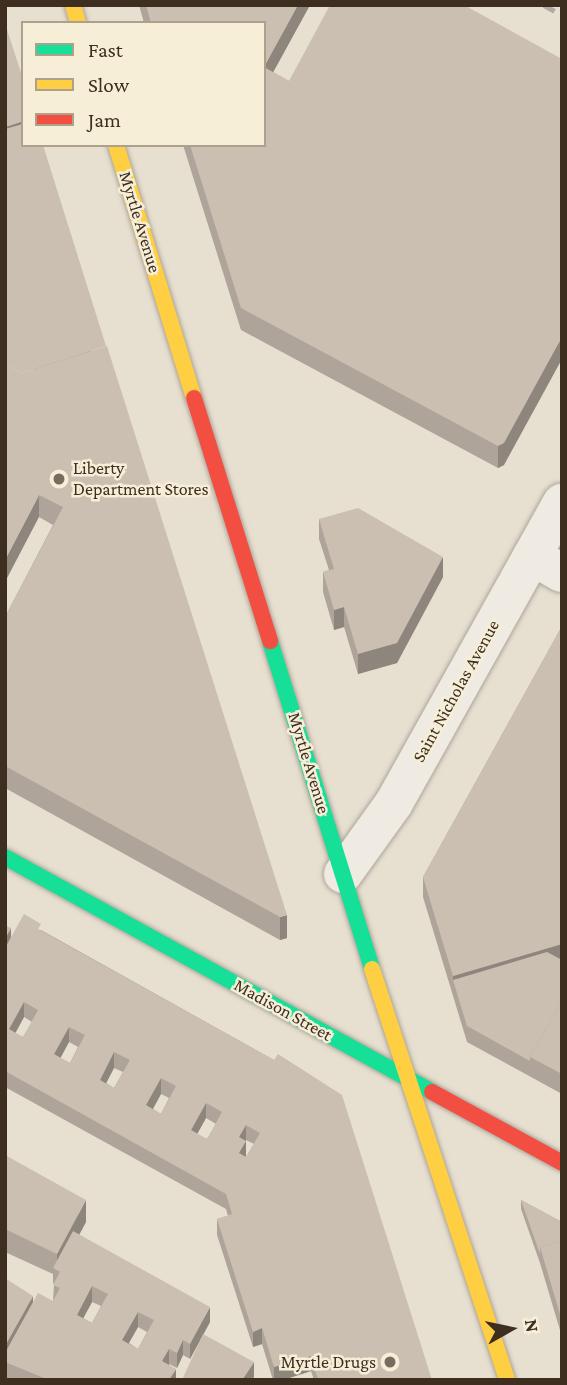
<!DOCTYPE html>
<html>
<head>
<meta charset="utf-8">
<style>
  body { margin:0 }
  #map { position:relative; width:567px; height:1385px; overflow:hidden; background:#e7e0d1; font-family:"Crimson Pro",serif }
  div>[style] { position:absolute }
  .roads { filter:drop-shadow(0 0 2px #ada599) drop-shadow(0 0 2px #ada599) }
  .street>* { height:38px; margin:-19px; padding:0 19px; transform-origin:19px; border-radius:19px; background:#efebe3 }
  .fast>* { height:16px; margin:-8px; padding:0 8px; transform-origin:8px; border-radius:8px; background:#16e098 }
  .slow>* { height:16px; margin:-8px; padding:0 8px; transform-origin:8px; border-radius:8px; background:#ffcf43 }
  .jam>* { height:16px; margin:-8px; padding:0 8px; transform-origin:8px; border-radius:8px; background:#f24e42 }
  .rail>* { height:5px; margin-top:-2.5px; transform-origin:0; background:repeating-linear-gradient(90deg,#afaaa2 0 12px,transparent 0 24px) }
  .wall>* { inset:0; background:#afa499 }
  .shaded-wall>* { inset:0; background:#8e867d }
  .building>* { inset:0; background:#cbbfb2 }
  .dots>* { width:19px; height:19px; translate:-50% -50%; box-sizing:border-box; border:4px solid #f7eed8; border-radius:50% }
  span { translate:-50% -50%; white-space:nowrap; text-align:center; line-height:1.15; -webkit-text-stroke:5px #f7eed8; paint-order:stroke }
  .street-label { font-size:18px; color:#3d2e20 }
  .poi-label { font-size:18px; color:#3d2e20 }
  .left { translate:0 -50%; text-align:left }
  .right { translate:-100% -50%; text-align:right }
  .frame { position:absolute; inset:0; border:7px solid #3d2e20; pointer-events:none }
  .legend { position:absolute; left:21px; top:21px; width:245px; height:126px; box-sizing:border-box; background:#f7eed8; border:2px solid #ada18e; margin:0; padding:9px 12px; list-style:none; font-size:21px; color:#3d2e20 }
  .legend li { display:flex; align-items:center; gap:14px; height:35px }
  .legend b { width:35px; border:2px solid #ada18e }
  .north { position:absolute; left:476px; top:1294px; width:70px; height:70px; -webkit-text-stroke:5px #f7eed8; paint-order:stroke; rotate:81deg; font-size:19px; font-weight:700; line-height:28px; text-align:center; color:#3d2e20 }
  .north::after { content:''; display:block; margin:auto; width:24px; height:32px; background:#3d2e20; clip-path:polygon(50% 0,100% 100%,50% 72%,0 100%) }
</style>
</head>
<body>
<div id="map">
  <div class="roads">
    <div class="street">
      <i style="left:532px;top:556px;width:34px;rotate:30deg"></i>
      <i style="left:343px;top:874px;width:87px;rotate:-54.3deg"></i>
      <i style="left:394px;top:803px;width:344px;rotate:-60.8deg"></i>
    </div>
    <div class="fast">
      <i style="left:270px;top:641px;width:343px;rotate:72.7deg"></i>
      <i style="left:5px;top:857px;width:487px;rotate:28.8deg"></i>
    </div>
    <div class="slow">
      <i style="left:73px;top:5px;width:19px;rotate:74deg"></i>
      <i style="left:116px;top:145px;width:265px;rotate:72.9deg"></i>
      <i style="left:372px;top:969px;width:433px;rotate:71.8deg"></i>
    </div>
    <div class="jam">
      <i style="left:194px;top:398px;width:255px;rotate:72.6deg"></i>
      <i style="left:432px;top:1092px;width:148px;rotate:28.6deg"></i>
    </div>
  </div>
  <div class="rail">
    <i style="left:544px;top:5px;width:21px;rotate:29deg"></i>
  </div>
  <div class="wall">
    <i style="clip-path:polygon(139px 5px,310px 5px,273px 72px,289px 81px,464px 5px,504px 465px,498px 468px,241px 330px,183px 145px,264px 145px,264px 23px,144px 23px)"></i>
    <i style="clip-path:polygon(23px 145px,287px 938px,280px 940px,5px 788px,5px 617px,53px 525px,39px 517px)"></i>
    <i style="clip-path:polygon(319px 519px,443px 577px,397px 663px,358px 674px,344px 627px,334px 630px,323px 592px,323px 572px,329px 570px,319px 539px)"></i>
    <i style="clip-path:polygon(562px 626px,562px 1094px,467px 1042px,423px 897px,423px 877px)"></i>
    <i style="clip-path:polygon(evenodd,5px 925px,11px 937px,41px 930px,274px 1060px,432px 1380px,314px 1380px,311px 1371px,283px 1380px,273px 1380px,262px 1344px,253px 1347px,217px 1235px,217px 1219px,228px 1216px,226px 1209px,5px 1087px,5px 925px,24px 1017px,32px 1022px,23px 1037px,15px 1033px,24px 1017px,5px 925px,69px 1042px,78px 1047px,70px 1063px,60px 1058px,69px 1042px,5px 925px,114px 1068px,123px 1072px,114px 1088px,106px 1083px,114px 1068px,5px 925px,161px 1094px,169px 1098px,161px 1114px,153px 1109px,161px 1094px,5px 925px,206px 1118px,216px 1124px,207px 1139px,197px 1134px,206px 1118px,5px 925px,246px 1140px,254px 1144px,246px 1157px,245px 1157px,246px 1140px)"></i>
    <i style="clip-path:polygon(evenodd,5px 1155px,86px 1222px,79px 1235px,210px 1322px,190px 1359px,183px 1355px,177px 1368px,169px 1364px,176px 1380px,11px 1380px,5px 1378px,5px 1278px,33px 1303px,53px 1301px,54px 1284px,53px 1283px,53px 1274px,5px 1252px,5px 1155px,92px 1302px,101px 1306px,92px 1323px,83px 1318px,92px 1302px,5px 1155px,138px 1327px,147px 1332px,138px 1349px,129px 1343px,138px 1327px)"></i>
    <i style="clip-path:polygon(521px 1200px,562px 1222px,562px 1337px,540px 1263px,521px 1209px)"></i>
  </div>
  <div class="shaded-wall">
    <i style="clip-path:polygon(298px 5px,310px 5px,264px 89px,264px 67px)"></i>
    <i style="clip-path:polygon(23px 121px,23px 144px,5px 149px,5px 127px)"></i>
    <i style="clip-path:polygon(562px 337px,562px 359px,504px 465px,498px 468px,498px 446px)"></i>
    <i style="clip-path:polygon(39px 495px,39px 517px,5px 582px,5px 560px)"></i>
    <i style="clip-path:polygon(443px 557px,443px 577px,397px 663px,358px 674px,358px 654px)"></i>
    <i style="clip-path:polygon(344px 607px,344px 627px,334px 630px,334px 610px)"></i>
    <i style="clip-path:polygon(287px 915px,287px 938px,280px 940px,280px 917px)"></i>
    <i style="clip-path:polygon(11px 928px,11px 952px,5px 963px,5px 939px)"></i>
    <i style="clip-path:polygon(562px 944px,562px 963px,453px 980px,453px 976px)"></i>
    <i style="clip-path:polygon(24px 1002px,24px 1017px,9px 1045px,9px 1029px)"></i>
    <i style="clip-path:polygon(69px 1027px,69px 1042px,54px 1070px,54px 1054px)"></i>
    <i style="clip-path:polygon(114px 1052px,114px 1068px,100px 1095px,100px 1080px)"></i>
    <i style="clip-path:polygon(161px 1078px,161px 1094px,146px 1121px,146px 1105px)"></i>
    <i style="clip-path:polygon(206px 1103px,206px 1118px,191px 1145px,191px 1130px)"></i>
    <i style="clip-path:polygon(246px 1125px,246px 1156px,239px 1168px,239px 1137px)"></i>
    <i style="clip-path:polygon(86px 1200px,86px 1222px,59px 1272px,57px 1270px,57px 1254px)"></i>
    <i style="clip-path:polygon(92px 1286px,92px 1302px,77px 1330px,77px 1315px)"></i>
    <i style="clip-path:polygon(33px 1296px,33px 1318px,5px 1362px,5px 1346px)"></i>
    <i style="clip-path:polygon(210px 1307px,210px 1322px,190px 1359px,190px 1344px)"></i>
    <i style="clip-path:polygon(138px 1312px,138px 1327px,122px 1355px,122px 1340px)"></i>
    <i style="clip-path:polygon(262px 1328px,262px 1344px,253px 1347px,253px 1332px)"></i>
    <i style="clip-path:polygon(183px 1340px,183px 1355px,177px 1368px,177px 1353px)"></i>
    <i style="clip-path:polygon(169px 1349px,169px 1364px,162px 1377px,162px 1361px)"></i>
    <i style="clip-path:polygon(311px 1356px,311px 1371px,283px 1380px,274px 1380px,274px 1367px)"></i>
    <i style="clip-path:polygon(254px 1362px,254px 1377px,252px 1380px,242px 1380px)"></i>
    <i style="clip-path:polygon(176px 1369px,176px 1380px,169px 1380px)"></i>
  </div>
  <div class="building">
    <i style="clip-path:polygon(146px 5px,298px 5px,264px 67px,264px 23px,151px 23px)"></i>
    <i style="clip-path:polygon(330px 5px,464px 5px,562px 59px,562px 337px,504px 443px,498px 446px,241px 308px,190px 145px,264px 145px,264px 67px,289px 81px)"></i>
    <i style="clip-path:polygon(5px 23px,23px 79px,23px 121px,5px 127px)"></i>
    <i style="clip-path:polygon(23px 124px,23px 145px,43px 145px,106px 346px,22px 373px,5px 364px,5px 129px)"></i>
    <i style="clip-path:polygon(107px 346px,287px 915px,280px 917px,5px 766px,5px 617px,63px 507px,39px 495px,5px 560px,5px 364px,22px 373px)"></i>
    <i style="clip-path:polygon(358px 508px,443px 557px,397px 643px,358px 654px,344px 607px,334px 610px,323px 572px,334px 569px,319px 519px)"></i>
    <i style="clip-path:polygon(562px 626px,562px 944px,453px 976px,423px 877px)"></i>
    <i style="clip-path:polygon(evenodd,24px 914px,41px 924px,38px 929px,274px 1060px,278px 1054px,342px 1095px,432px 1380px,318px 1380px,311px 1356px,274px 1367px,262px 1328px,253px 1332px,217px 1219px,232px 1214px,226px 1194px,5px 1071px,5px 948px,24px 914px,24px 1002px,38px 1010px,23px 1037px,9px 1029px,24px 1002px,24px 914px,69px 1027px,85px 1035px,70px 1063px,54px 1054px,69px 1027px,24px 914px,114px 1052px,130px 1060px,114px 1088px,100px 1080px,114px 1052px,24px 914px,161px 1078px,176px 1086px,161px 1114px,146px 1105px,161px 1078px,24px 914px,206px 1103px,222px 1112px,207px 1139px,191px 1130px,206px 1103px,24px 914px,246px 1125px,260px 1133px,246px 1157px,239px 1153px,246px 1141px,239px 1137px,246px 1125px)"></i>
    <i style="clip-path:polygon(5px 925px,11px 928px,5px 939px)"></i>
    <i style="clip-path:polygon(547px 952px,562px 960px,562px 1000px,530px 1057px,530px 1061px,467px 1026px,453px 980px)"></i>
    <i style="clip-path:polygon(562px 1000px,562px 1074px,530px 1057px)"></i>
    <i style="clip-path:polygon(5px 1155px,86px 1200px,57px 1254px,5px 1229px)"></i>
    <i style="clip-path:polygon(521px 1200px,562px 1222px,562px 1241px,540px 1247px,540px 1254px)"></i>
    <i style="clip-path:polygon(evenodd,73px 1231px,210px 1307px,190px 1344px,183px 1340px,177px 1353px,169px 1349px,162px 1361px,176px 1369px,169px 1380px,49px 1380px,5px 1362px,5px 1353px,38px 1293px,53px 1301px,60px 1288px,53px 1285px,60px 1272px,53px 1268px,73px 1231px,92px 1286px,108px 1294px,92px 1323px,77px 1315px,92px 1286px,73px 1231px,138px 1312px,154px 1320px,138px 1349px,122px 1340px,138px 1312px)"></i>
    <i style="clip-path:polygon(562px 1241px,562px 1321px,540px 1247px)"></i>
    <i style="clip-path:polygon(5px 1278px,33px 1296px,5px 1346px)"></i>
    <i style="clip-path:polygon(203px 1334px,254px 1362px,242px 1380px,182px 1380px)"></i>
  </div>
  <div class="dots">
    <i style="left:59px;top:479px;background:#786c5e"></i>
    <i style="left:390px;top:1362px;background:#786c5e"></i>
  </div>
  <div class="street-label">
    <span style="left:140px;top:222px;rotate:73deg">Myrtle Avenue</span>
    <span style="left:456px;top:691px;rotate:-61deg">Saint Nicholas Avenue</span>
    <span style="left:309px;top:763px;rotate:73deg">Myrtle Avenue</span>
    <span style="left:283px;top:1010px;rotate:29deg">Madison Street</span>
  </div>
  <div class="poi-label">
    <span class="left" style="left:73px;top:479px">Liberty<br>Department Stores</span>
    <span class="right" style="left:376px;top:1362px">Myrtle Drugs</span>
  </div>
  <div class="frame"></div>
  <ul class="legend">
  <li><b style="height:9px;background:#16e098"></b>Fast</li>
  <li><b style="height:9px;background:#ffcf43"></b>Slow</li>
  <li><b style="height:9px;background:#f24e42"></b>Jam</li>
  </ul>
  <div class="north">N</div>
</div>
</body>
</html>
